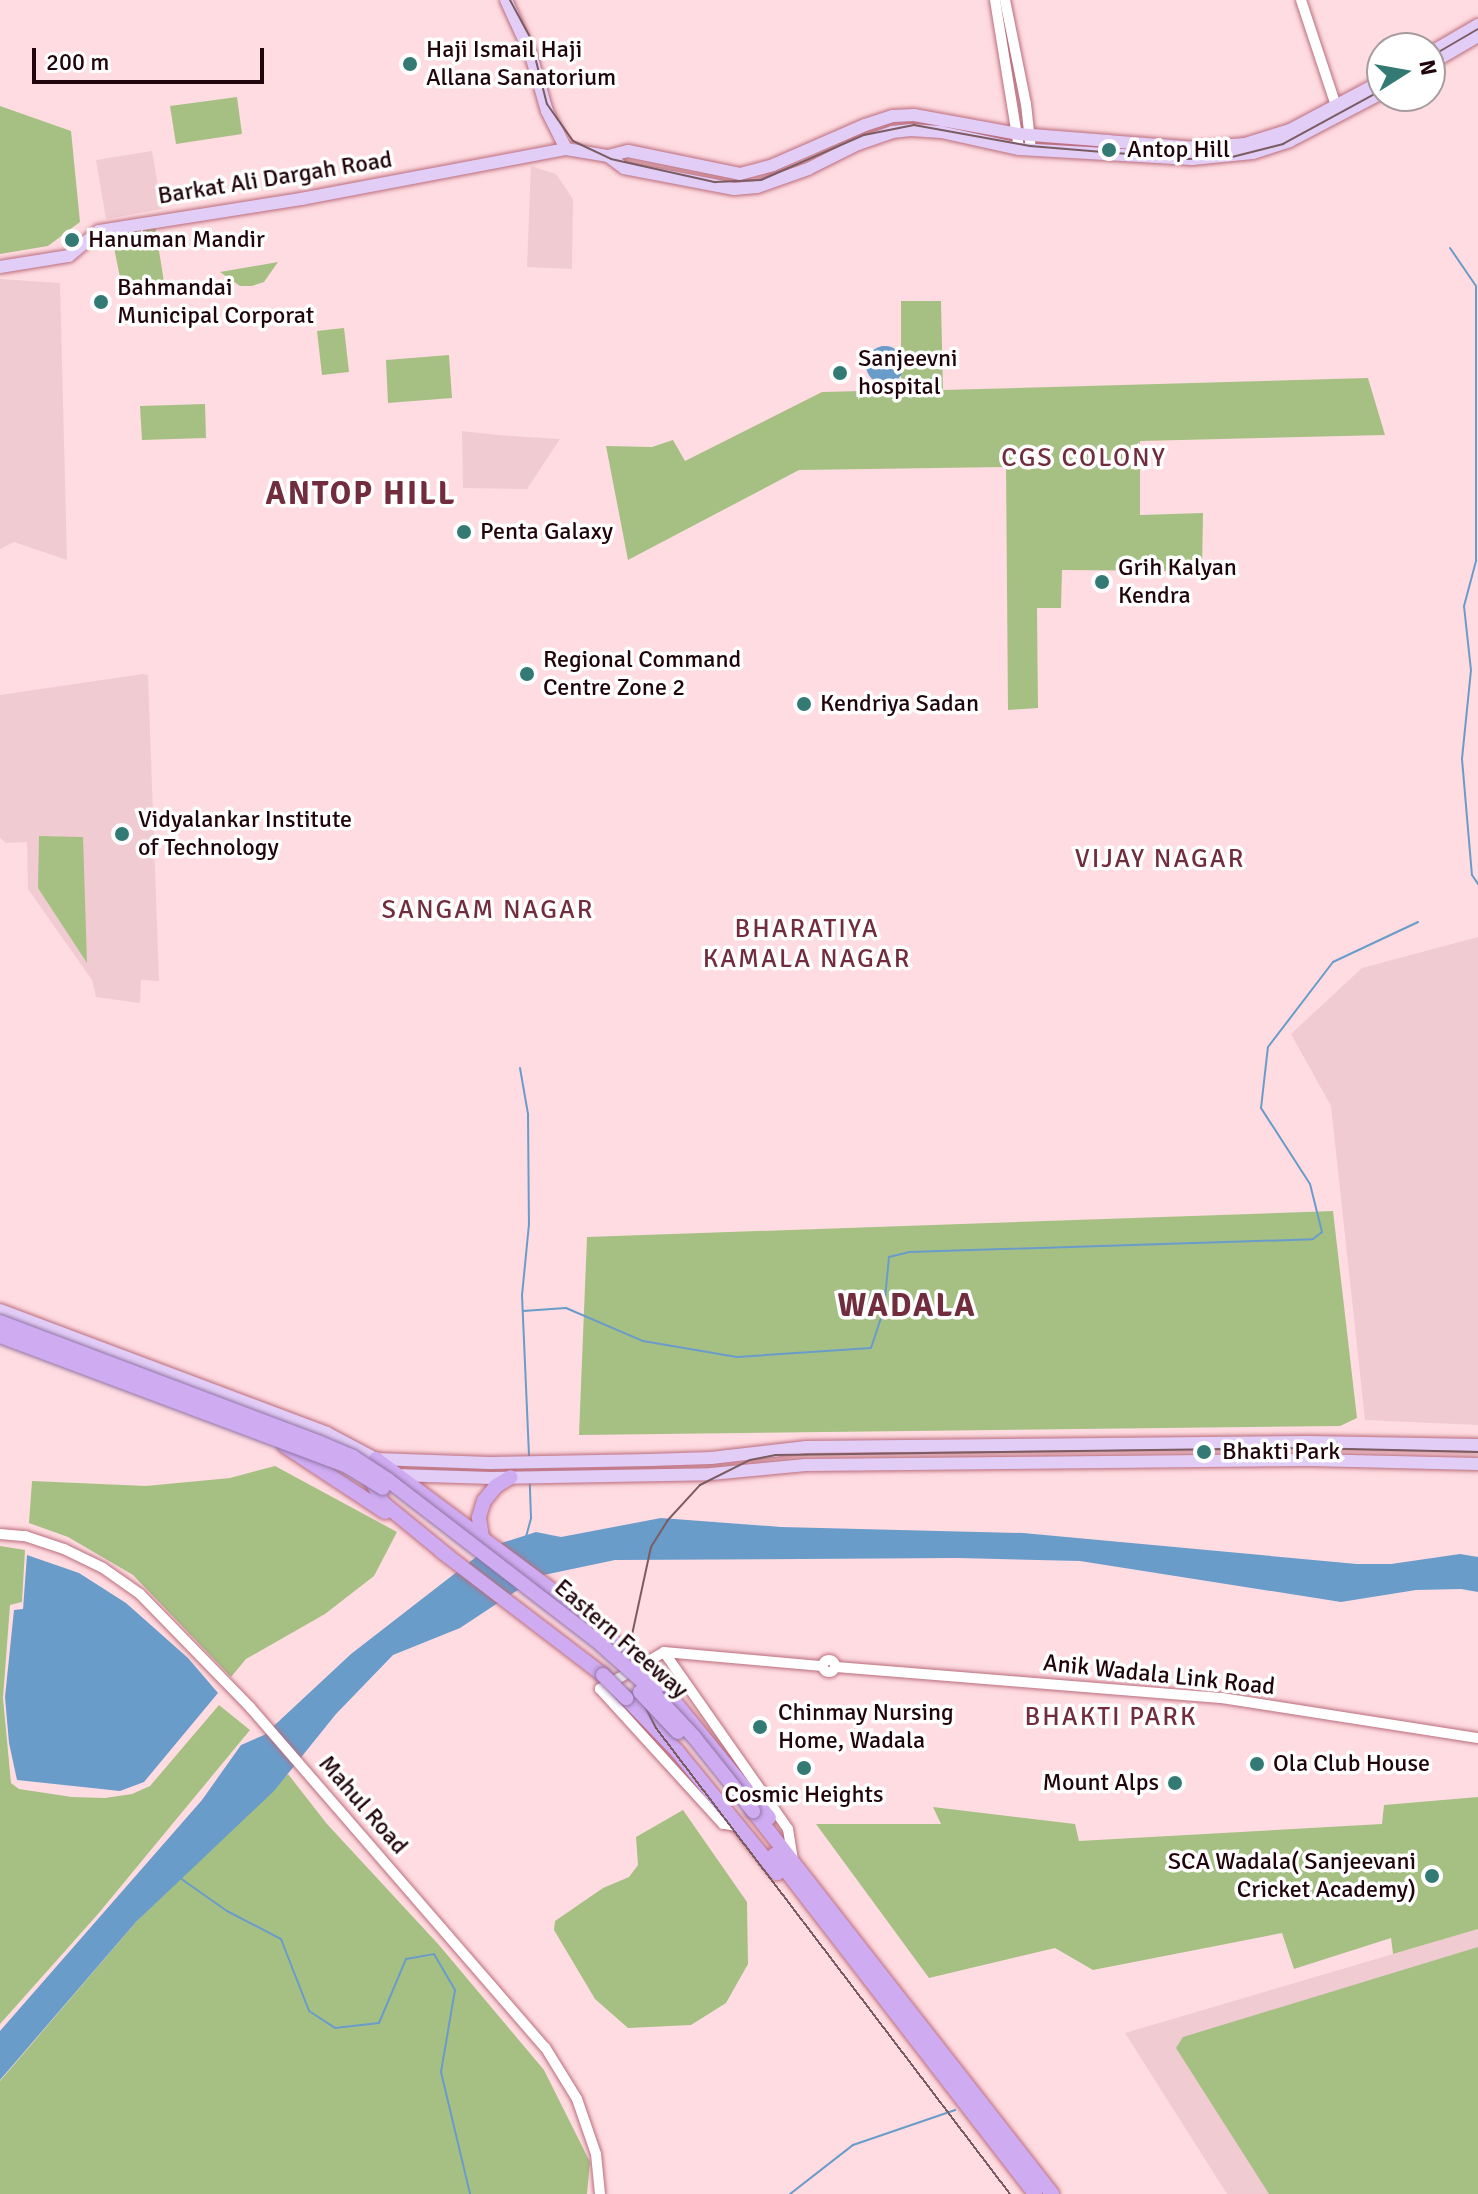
<!DOCTYPE html>
<html>
<head>
<meta charset="utf-8">
<style>
  body { margin:0 }
  #map { position:relative; width:1478px; height:2194px; overflow:hidden; background:#ffdce1; font-family:Signika,sans-serif }
  div>[style] { position:absolute }
  .built>* { inset:0; background:#f0cbd1 }
  .green>* { inset:0; background:#a6c084 }
  .water>* { inset:0; background:#6a9cca }
  .round { border-radius:50% }
  .stream>* { height:2px; margin:-1px; padding:0 1px; transform-origin:1px; border-radius:1px; background:#6a9cca }
  .roads { filter:drop-shadow(0 0 2px #ba6d7d) drop-shadow(0 0 2px #ba6d7d) }
  .minor>* { height:10px; margin:-5px; padding:0 5px; transform-origin:5px; border-radius:5px; background:#fff }
  .minor>.ring { margin:-5px; padding:0; box-sizing:content-box; background:none; border:10px solid #fff; border-radius:50% }
  .major>* { height:12px; margin:-6px; padding:0 6px; transform-origin:6px; border-radius:6px; background:#e2cdf7 }
  .highway>* { height:14px; margin:-7px; padding:0 7px; transform-origin:7px; border-radius:7px; background:#cfacf2 }
  .rail>* { height:2px; margin:-1px; padding:0 1px; transform-origin:1px; border-radius:1px; background:#7b5c62 }
  .bridges { filter:drop-shadow(0 0 2px #9272a2) drop-shadow(0 0 2px #9272a2) }
  .highway-bridge>* { height:14px; margin:-7px; padding:0 7px; transform-origin:7px; border-radius:7px; background:#cfacf2 }
  .dots>* { width:22px; height:22px; translate:-50% -50%; box-sizing:border-box; border:4px solid #fff; border-radius:50% }
  span { translate:-50% -50%; white-space:nowrap; text-align:center; line-height:1.15; -webkit-text-stroke:7px #fff; paint-order:stroke }
  .poi-label { font-size:24px; color:#21050c }
  .left { translate:0 -50%; text-align:left }
  .right { translate:-100% -50%; text-align:right }
  .street-label { font-size:24px; color:#21050c }
  .neighbourhood-label { font-size:26px; color:#712c3d; letter-spacing:2px }
  .district-label { font-size:32px; color:#712c3d; font-weight:700; letter-spacing:2px }
  .north { position:absolute; left:1366px; top:32px; width:80px; height:80px; box-sizing:border-box; background:#fff; border:2px solid #a69b9e; border-radius:50%; rotate:79deg; font-size:22px; font-weight:700; line-height:32px; text-align:center; color:#21050c }
  .north::after { content:''; display:block; margin:auto; width:28px; height:36px; background:#337a74; clip-path:polygon(50% 0,100% 100%,50% 72%,0 100%) }
  .scale { position:absolute; left:32px; top:48px; width:232px; height:36px; box-sizing:border-box; border:4px solid #21050c; border-top:0; padding-left:10px; font-size:24px; line-height:28px; white-space:nowrap; color:#21050c; -webkit-text-stroke:6px #fff; paint-order:stroke }
</style>
</head>
<body>
<div id="map">
  <div class="built">
    <i style="clip-path:polygon(152px 151px,162px 209px,106px 219px,96px 160px)"></i>
    <i style="clip-path:polygon(531px 166px,556px 174px,573px 199px,572px 269px,527px 267px)"></i>
    <i style="clip-path:polygon(0 279px,60px 283px,67px 560px,14px 542px,0 549px)"></i>
    <i style="clip-path:polygon(462px 431px,497px 435px,560px 439px,527px 489px,463px 488px)"></i>
    <i style="clip-path:polygon(143px 674px,148px 675px,159px 981px,141px 980px,140px 1003px,96px 997px,92px 980px,28px 889px,27px 842px,6px 843px,0 838px,0 695px)"></i>
    <i style="clip-path:polygon(1478px 937px,1478px 1425px,1365px 1420px,1331px 1106px,1291px 1034px,1362px 968px)"></i>
    <i style="clip-path:polygon(1478px 1929px,1478px 2194px,1227px 2194px,1125px 2033px)"></i>
  </div>
  <div class="green">
    <i style="clip-path:polygon(237px 97px,242px 134px,176px 144px,170px 106px)"></i>
    <i style="clip-path:polygon(0 106px,71px 131px,80px 222px,48px 246px,0 254px)"></i>
    <i style="clip-path:polygon(155px 225px,166px 295px,124px 297px,111px 233px)"></i>
    <i style="clip-path:polygon(278px 262px,264px 282px,252px 286px,240px 286px,220px 272px)"></i>
    <i style="clip-path:polygon(901px 301px,941px 301px,943px 390px,1368px 378px,1385px 435px,1140px 441px,1140px 515px,1203px 513px,1202px 571px,1062px 570px,1061px 608px,1037px 608px,1038px 708px,1008px 710px,1006px 467px,799px 470px,628px 560px,606px 446px,652px 447px,673px 440px,685px 461px,822px 392px,901px 390px)"></i>
    <i style="clip-path:polygon(344px 328px,349px 372px,322px 375px,317px 331px)"></i>
    <i style="clip-path:polygon(449px 355px,452px 398px,388px 403px,386px 360px)"></i>
    <i style="clip-path:polygon(205px 404px,206px 438px,142px 440px,140px 406px)"></i>
    <i style="clip-path:polygon(39px 836px,83px 837px,87px 963px,38px 888px)"></i>
    <i style="clip-path:polygon(1333px 1211px,1357px 1418px,1340px 1426px,579px 1435px,587px 1237px)"></i>
    <i style="clip-path:polygon(275px 1466px,397px 1532px,374px 1576px,325px 1614px,246px 1659px,231px 1677px,133px 1575px,68px 1537px,29px 1523px,32px 1481px,146px 1486px,230px 1478px)"></i>
    <i style="clip-path:polygon(0 1546px,25px 1550px,22px 1602px,10px 1605px,3px 1698px,11px 1783px,19px 1789px,72px 1797px,105px 1798px,132px 1794px,150px 1786px,219px 1705px,250px 1730px,98px 1914px,0 2024px)"></i>
    <i style="clip-path:polygon(288px 1774px,327px 1824px,439px 1945px,544px 2070px,590px 2162px,587px 2194px,0 2194px,0 2081px,136px 1922px)"></i>
    <i style="clip-path:polygon(1478px 1797px,1478px 1929px,1393px 1954px,1391px 1938px,1294px 1969px,1282px 1933px,1093px 1970px,1055px 1948px,929px 1978px,816px 1824px,941px 1824px,933px 1807px,1075px 1824px,1079px 1841px,1382px 1824px,1384px 1805px)"></i>
    <i style="clip-path:polygon(683px 1810px,747px 1902px,748px 1964px,726px 2003px,691px 2025px,628px 2028px,595px 1999px,554px 1930px,555px 1921px,603px 1888px,629px 1877px,638px 1865px,636px 1837px)"></i>
    <i style="clip-path:polygon(1478px 1947px,1478px 2194px,1269px 2194px,1176px 2048px,1183px 2037px)"></i>
  </div>
  <div class="water">
    <i class="round" style="left:866px;top:346px;width:38px;height:38px"></i>
    <i style="clip-path:polygon(661px 1518px,781px 1527px,1023px 1533px,1357px 1564px,1391px 1564px,1460px 1554px,1478px 1557px,1478px 1592px,1461px 1589px,1416px 1590px,1341px 1602px,1080px 1561px,958px 1558px,615px 1560px,539px 1576px,460px 1628px,393px 1655px,336px 1714px,274px 1791px,136px 1922px,0 2080px,0 2031px,202px 1800px,241px 1745px,264px 1735px,351px 1654px,489px 1547px,536px 1532px,561px 1537px)"></i>
    <i style="clip-path:polygon(27px 1555px,79px 1573px,126px 1603px,188px 1658px,218px 1693px,144px 1782px,120px 1791px,17px 1780px,9px 1743px,5px 1697px,14px 1610px,23px 1609px)"></i>
  </div>
  <div class="stream">
    <i style="left:1450px;top:248px;width:46px;rotate:55.6deg"></i>
    <i style="left:1476px;top:286px;width:275px;rotate:90deg"></i>
    <i style="left:1476px;top:561px;width:47px;rotate:104.9deg"></i>
    <i style="left:1464px;top:606px;width:64px;rotate:83.8deg"></i>
    <i style="left:1471px;top:670px;width:89px;rotate:95.8deg"></i>
    <i style="left:1462px;top:759px;width:116px;rotate:85.1deg"></i>
    <i style="left:1472px;top:875px;width:11px;rotate:56deg"></i>
    <i style="left:520px;top:1068px;width:47px;rotate:80.1deg"></i>
    <i style="left:528px;top:1114px;width:110px;rotate:89.5deg"></i>
    <i style="left:529px;top:1224px;width:71px;rotate:95.6deg"></i>
    <i style="left:522px;top:1295px;width:163px;rotate:87.5deg"></i>
    <i style="left:523px;top:1311px;width:43px;rotate:-4deg"></i>
    <i style="left:566px;top:1308px;width:84px;rotate:23.2deg"></i>
    <i style="left:643px;top:1341px;width:95px;rotate:9.7deg"></i>
    <i style="left:737px;top:1357px;width:134px;rotate:-3.8deg"></i>
    <i style="left:871px;top:1348px;width:41px;rotate:-71.6deg"></i>
    <i style="left:884px;top:1309px;width:52px;rotate:-84.5deg"></i>
    <i style="left:889px;top:1257px;width:21px;rotate:-14deg"></i>
    <i style="left:909px;top:1252px;width:404px;rotate:-1.8deg"></i>
    <i style="left:1313px;top:1239px;width:11px;rotate:-38deg"></i>
    <i style="left:1322px;top:1232px;width:49px;rotate:-104deg"></i>
    <i style="left:1310px;top:1184px;width:90px;rotate:-122.8deg"></i>
    <i style="left:1261px;top:1108px;width:61px;rotate:-83.5deg"></i>
    <i style="left:1268px;top:1047px;width:107px;rotate:-52.6deg"></i>
    <i style="left:1333px;top:962px;width:94px;rotate:-25.2deg"></i>
    <i style="left:526px;top:1537px;width:20px;rotate:-75deg"></i>
    <i style="left:531px;top:1518px;width:34px;rotate:-92deg"></i>
    <i style="left:180px;top:1878px;width:57px;rotate:35.1deg"></i>
    <i style="left:227px;top:1911px;width:61px;rotate:27.4deg"></i>
    <i style="left:281px;top:1939px;width:77px;rotate:68.7deg"></i>
    <i style="left:309px;top:2011px;width:31px;rotate:33deg"></i>
    <i style="left:335px;top:2028px;width:44px;rotate:-6.5deg"></i>
    <i style="left:379px;top:2023px;width:69px;rotate:-67.1deg"></i>
    <i style="left:406px;top:1959px;width:28px;rotate:-10deg"></i>
    <i style="left:434px;top:1954px;width:42px;rotate:59.7deg"></i>
    <i style="left:455px;top:1990px;width:83px;rotate:99.7deg"></i>
    <i style="left:441px;top:2072px;width:125px;rotate:76.6deg"></i>
    <i style="left:790px;top:2194px;width:80px;rotate:-37.9deg"></i>
    <i style="left:853px;top:2145px;width:108px;rotate:-18.9deg"></i>
  </div>
  <div class="roads">
    <div class="minor">
      <i style="left:995px;top:0;width:151px;rotate:80.8deg"></i>
      <i style="left:1005px;top:0;width:106px;rotate:78.6deg"></i>
      <i style="left:1026px;top:104px;width:46px;rotate:83.8deg"></i>
      <i style="left:1301px;top:0;width:118px;rotate:71.7deg"></i>
      <i style="left:0;top:1534px;width:25px;rotate:5deg"></i>
      <i style="left:25px;top:1536px;width:41px;rotate:18.4deg"></i>
      <i style="left:64px;top:1549px;width:43px;rotate:26deg"></i>
      <i style="left:103px;top:1568px;width:45px;rotate:35.1deg"></i>
      <i style="left:140px;top:1594px;width:158px;rotate:45.8deg"></i>
      <i style="left:250px;top:1707px;width:450px;rotate:49.1deg"></i>
      <i style="left:545px;top:2047px;width:61px;rotate:58.4deg"></i>
      <i style="left:577px;top:2099px;width:58px;rotate:70.9deg"></i>
      <i style="left:596px;top:2154px;width:40px;rotate:84.3deg"></i>
      <i style="left:664px;top:1652px;width:216px;rotate:55deg"></i>
      <i style="left:788px;top:1829px;width:30px;rotate:81deg"></i>
      <i class="ring" style="left:823px;top:1660px;width:2px;height:2px"></i>
      <i style="left:835px;top:1667px;width:388px;rotate:4.6deg"></i>
      <i style="left:1222px;top:1698px;width:259px;rotate:8.9deg"></i>
      <i style="left:738px;top:1826px;width:15px;rotate:-172deg"></i>
      <i style="left:723px;top:1824px;width:183px;rotate:-132.3deg"></i>
      <i style="left:600px;top:1689px;width:74px;rotate:-30deg"></i>
      <i style="left:664px;top:1652px;width:159px;rotate:5.1deg"></i>
    </div>
    <div class="major">
      <i style="left:506px;top:0;width:60px;rotate:65.6deg"></i>
      <i style="left:531px;top:55px;width:58px;rotate:74.1deg"></i>
      <i style="left:547px;top:111px;width:42px;rotate:63.4deg"></i>
      <i style="left:1430px;top:53px;width:56px;rotate:-30.3deg"></i>
      <i style="left:1430px;top:64px;width:56px;rotate:-30.3deg"></i>
      <i style="left:608px;top:156px;width:21px;rotate:-14deg"></i>
      <i style="left:628px;top:151px;width:114px;rotate:11.6deg"></i>
      <i style="left:740px;top:174px;width:34px;rotate:-15deg"></i>
      <i style="left:773px;top:165px;width:100px;rotate:-23.5deg"></i>
      <i style="left:865px;top:125px;width:29px;rotate:-18deg"></i>
      <i style="left:893px;top:116px;width:21px;rotate:-3deg"></i>
      <i style="left:914px;top:115px;width:107px;rotate:10.3deg"></i>
      <i style="left:1019px;top:134px;width:179px;rotate:4.5deg"></i>
      <i style="left:1197px;top:148px;width:48px;rotate:-4.8deg"></i>
      <i style="left:1245px;top:144px;width:47px;rotate:-17.3deg"></i>
      <i style="left:1290px;top:130px;width:104px;rotate:-28deg"></i>
      <i style="left:0;top:267px;width:70px;rotate:-9.1deg"></i>
      <i style="left:69px;top:256px;width:39px;rotate:-40deg"></i>
      <i style="left:99px;top:231px;width:205px;rotate:-9deg"></i>
      <i style="left:301px;top:199px;width:270px;rotate:-10.7deg"></i>
      <i style="left:566px;top:149px;width:43px;rotate:9.5deg"></i>
      <i style="left:608px;top:156px;width:20px;rotate:37deg"></i>
      <i style="left:624px;top:168px;width:112px;rotate:10.8deg"></i>
      <i style="left:734px;top:189px;width:23px;rotate:-5deg"></i>
      <i style="left:757px;top:187px;width:54px;rotate:-19.4deg"></i>
      <i style="left:808px;top:169px;width:56px;rotate:-26.6deg"></i>
      <i style="left:858px;top:144px;width:36px;rotate:-19deg"></i>
      <i style="left:892px;top:132px;width:19px;rotate:-6deg"></i>
      <i style="left:911px;top:130px;width:30px;rotate:4deg"></i>
      <i style="left:941px;top:132px;width:80px;rotate:12.3deg"></i>
      <i style="left:1019px;top:149px;width:173px;rotate:3.3deg"></i>
      <i style="left:1192px;top:159px;width:61px;rotate:-5.6deg"></i>
      <i style="left:1253px;top:153px;width:39px;rotate:-18deg"></i>
      <i style="left:1290px;top:141px;width:104px;rotate:-27.6deg"></i>
      <i style="left:0;top:1310px;width:349px;rotate:20.6deg"></i>
      <i style="left:327px;top:1433px;width:55px;rotate:28deg"></i>
      <i style="left:376px;top:1459px;width:114px;rotate:2deg"></i>
      <i style="left:490px;top:1463px;width:160px;rotate:-1.1deg"></i>
      <i style="left:650px;top:1460px;width:61px;rotate:-1.9deg"></i>
      <i style="left:711px;top:1458px;width:96px;rotate:-6.6deg"></i>
      <i style="left:806px;top:1447px;width:500px;rotate:-0.57deg"></i>
      <i style="left:1306px;top:1442px;width:172px;rotate:1deg"></i>
      <i style="left:395px;top:1475px;width:97px;rotate:1.8deg"></i>
      <i style="left:492px;top:1478px;width:219px;rotate:-1deg"></i>
      <i style="left:711px;top:1474px;width:95px;rotate:-5.4deg"></i>
      <i style="left:806px;top:1465px;width:500px;rotate:-0.57deg"></i>
      <i style="left:1306px;top:1460px;width:172px;rotate:1.3deg"></i>
    </div>
    <div class="highway">
      <i style="left:285px;top:1446px;width:120px;rotate:33.4deg"></i>
      <i style="left:482px;top:1537px;width:20px;rotate:-99deg"></i>
      <i style="left:479px;top:1517px;width:17px;rotate:-73deg"></i>
      <i style="left:484px;top:1501px;width:19px;rotate:-51deg"></i>
      <i style="left:496px;top:1486px;width:17px;rotate:-31deg"></i>
      <i style="left:441px;top:1551px;width:204px;rotate:37.4deg"></i>
      <i style="left:449px;top:1557px;width:85px;rotate:-140.7deg"></i>
      <i style="left:383px;top:1503px;width:34px;rotate:-117deg"></i>
      <i style="left:368px;top:1473px;width:16px;rotate:-60deg"></i>
      <i style="left:376px;top:1459px;width:221px;rotate:36.7deg"></i>
      <i style="left:553px;top:1591px;width:112px;rotate:39.9deg"></i>
      <i style="left:661px;top:1685px;width:171px;rotate:50.9deg"></i>
      <i style="left:626px;top:1698px;width:74px;rotate:46.1deg"></i>
      <i style="left:677px;top:1751px;width:158px;rotate:50.7deg"></i>
      <i style="left:753px;top:1811px;width:486px;rotate:52deg"></i>
      <i style="left:774px;top:1855px;width:428px;rotate:52.4deg"></i>
    </div>
  </div>
  <div class="rail">
    <i style="left:510px;top:0;width:42px;rotate:61.6deg"></i>
    <i style="left:530px;top:37px;width:69px;rotate:75.8deg"></i>
    <i style="left:547px;top:104px;width:45px;rotate:54.9deg"></i>
    <i style="left:573px;top:141px;width:42px;rotate:25.3deg"></i>
    <i style="left:611px;top:159px;width:107px;rotate:12.5deg"></i>
    <i style="left:715px;top:182px;width:46px;rotate:-2.5deg"></i>
    <i style="left:761px;top:180px;width:112px;rotate:-23.6deg"></i>
    <i style="left:864px;top:135px;width:51px;rotate:-11.3deg"></i>
    <i style="left:914px;top:125px;width:118px;rotate:10.3deg"></i>
    <i style="left:1030px;top:146px;width:159px;rotate:4.7deg"></i>
    <i style="left:1188px;top:159px;width:44px;rotate:-2.6deg"></i>
    <i style="left:1232px;top:157px;width:53px;rotate:-14.3deg"></i>
    <i style="left:1283px;top:144px;width:113px;rotate:-28.6deg"></i>
    <i style="left:1430px;top:57px;width:56px;rotate:-30.3deg"></i>
    <i style="left:1010px;top:2194px;width:585px;rotate:-127.22deg"></i>
    <i style="left:656px;top:1728px;width:33px;rotate:-117deg"></i>
    <i style="left:641px;top:1699px;width:56px;rotate:-101.3deg"></i>
    <i style="left:630px;top:1644px;width:99px;rotate:-77.8deg"></i>
    <i style="left:651px;top:1547px;width:31px;rotate:-58deg"></i>
    <i style="left:667px;top:1521px;width:49px;rotate:-47.5deg"></i>
    <i style="left:700px;top:1485px;width:56px;rotate:-26.6deg"></i>
    <i style="left:750px;top:1460px;width:25px;rotate:-11deg"></i>
    <i style="left:775px;top:1455px;width:531px;rotate:-0.76deg"></i>
    <i style="left:1306px;top:1448px;width:172px;rotate:1.3deg"></i>
  </div>
  <div class="bridges">
    <div class="highway-bridge">
      <i style="left:0;top:1322px;width:342px;rotate:20.7deg"></i>
      <i style="left:320px;top:1443px;width:36px;rotate:23deg"></i>
      <i style="left:353px;top:1457px;width:42px;rotate:33.3deg"></i>
      <i style="left:388px;top:1480px;width:262px;rotate:37.6deg"></i>
      <i style="left:596px;top:1640px;width:59px;rotate:41.6deg"></i>
      <i style="left:640px;top:1679px;width:79px;rotate:47deg"></i>
      <i style="left:694px;top:1737px;width:95px;rotate:51.4deg"></i>
      <i style="left:0;top:1336px;width:371px;rotate:20.5deg"></i>
      <i style="left:347px;top:1466px;width:42px;rotate:31.4deg"></i>
      <i style="left:639px;top:1663px;width:31px;rotate:45deg"></i>
      <i style="left:603px;top:1675px;width:33px;rotate:45deg"></i>
      <i style="left:640px;top:1692px;width:55px;rotate:46.5deg"></i>
    </div>
  </div>
  <div class="dots">
    <i style="left:410px;top:64px;background:#337a74"></i>
    <i style="left:1109px;top:150px;background:#337a74"></i>
    <i style="left:72px;top:240px;background:#337a74"></i>
    <i style="left:101px;top:302px;background:#337a74"></i>
    <i style="left:840px;top:373px;background:#337a74"></i>
    <i style="left:464px;top:532px;background:#337a74"></i>
    <i style="left:1102px;top:582px;background:#337a74"></i>
    <i style="left:527px;top:674px;background:#337a74"></i>
    <i style="left:804px;top:704px;background:#337a74"></i>
    <i style="left:122px;top:834px;background:#337a74"></i>
    <i style="left:1204px;top:1452px;background:#337a74"></i>
    <i style="left:760px;top:1727px;background:#337a74"></i>
    <i style="left:1257px;top:1764px;background:#337a74"></i>
    <i style="left:804px;top:1768px;background:#337a74"></i>
    <i style="left:1175px;top:1783px;background:#337a74"></i>
    <i style="left:1432px;top:1876px;background:#337a74"></i>
  </div>
  <div class="poi-label">
    <span class="left" style="left:426px;top:64px">Haji Ismail Haji<br>Allana Sanatorium</span>
    <span class="left" style="left:1127px;top:150px">Antop Hill</span>
    <span class="left" style="left:88px;top:240px">Hanuman Mandir</span>
    <span class="left" style="left:117px;top:302px">Bahmandai<br>Municipal Corporat</span>
    <span class="left" style="left:858px;top:373px">Sanjeevni<br>hospital</span>
    <span class="left" style="left:480px;top:532px">Penta Galaxy</span>
    <span class="left" style="left:1118px;top:582px">Grih Kalyan<br>Kendra</span>
    <span class="left" style="left:543px;top:674px">Regional Command<br>Centre Zone 2</span>
    <span class="left" style="left:820px;top:704px">Kendriya Sadan</span>
    <span class="left" style="left:138px;top:834px">Vidyalankar Institute<br>of Technology</span>
    <span class="left" style="left:1222px;top:1452px">Bhakti Park</span>
    <span class="left" style="left:778px;top:1727px">Chinmay Nursing<br>Home, Wadala</span>
    <span class="left" style="left:1273px;top:1764px">Ola Club House</span>
    <span class="right" style="left:1159px;top:1783px">Mount Alps</span>
    <span style="left:804px;top:1795px">Cosmic Heights</span>
    <span class="right" style="left:1416px;top:1876px">SCA Wadala( Sanjeevani<br>Cricket Academy)</span>
  </div>
  <div class="street-label">
    <span style="left:275px;top:178px;rotate:-9deg">Barkat Ali Dargah Road</span>
    <span style="left:621px;top:1639px;rotate:41deg">Eastern Freeway</span>
    <span style="left:1159px;top:1675px;rotate:6deg">Anik Wadala Link Road</span>
    <span style="left:363px;top:1805px;rotate:49deg">Mahul Road</span>
  </div>
  <div class="neighbourhood-label">
    <span style="left:1084px;top:459px">CGS COLONY</span>
    <span style="left:1160px;top:860px">VIJAY NAGAR</span>
    <span style="left:488px;top:911px">SANGAM NAGAR</span>
    <span style="left:807px;top:945px">BHARATIYA<br>KAMALA NAGAR</span>
    <span style="left:1111px;top:1718px">BHAKTI PARK</span>
  </div>
  <div class="district-label">
    <span style="left:361px;top:494px">ANTOP HILL</span>
    <span style="left:907px;top:1306px">WADALA</span>
  </div>
  <div class="north">N</div>
  <div class="scale">200 m</div>
</div>
</body>
</html>
